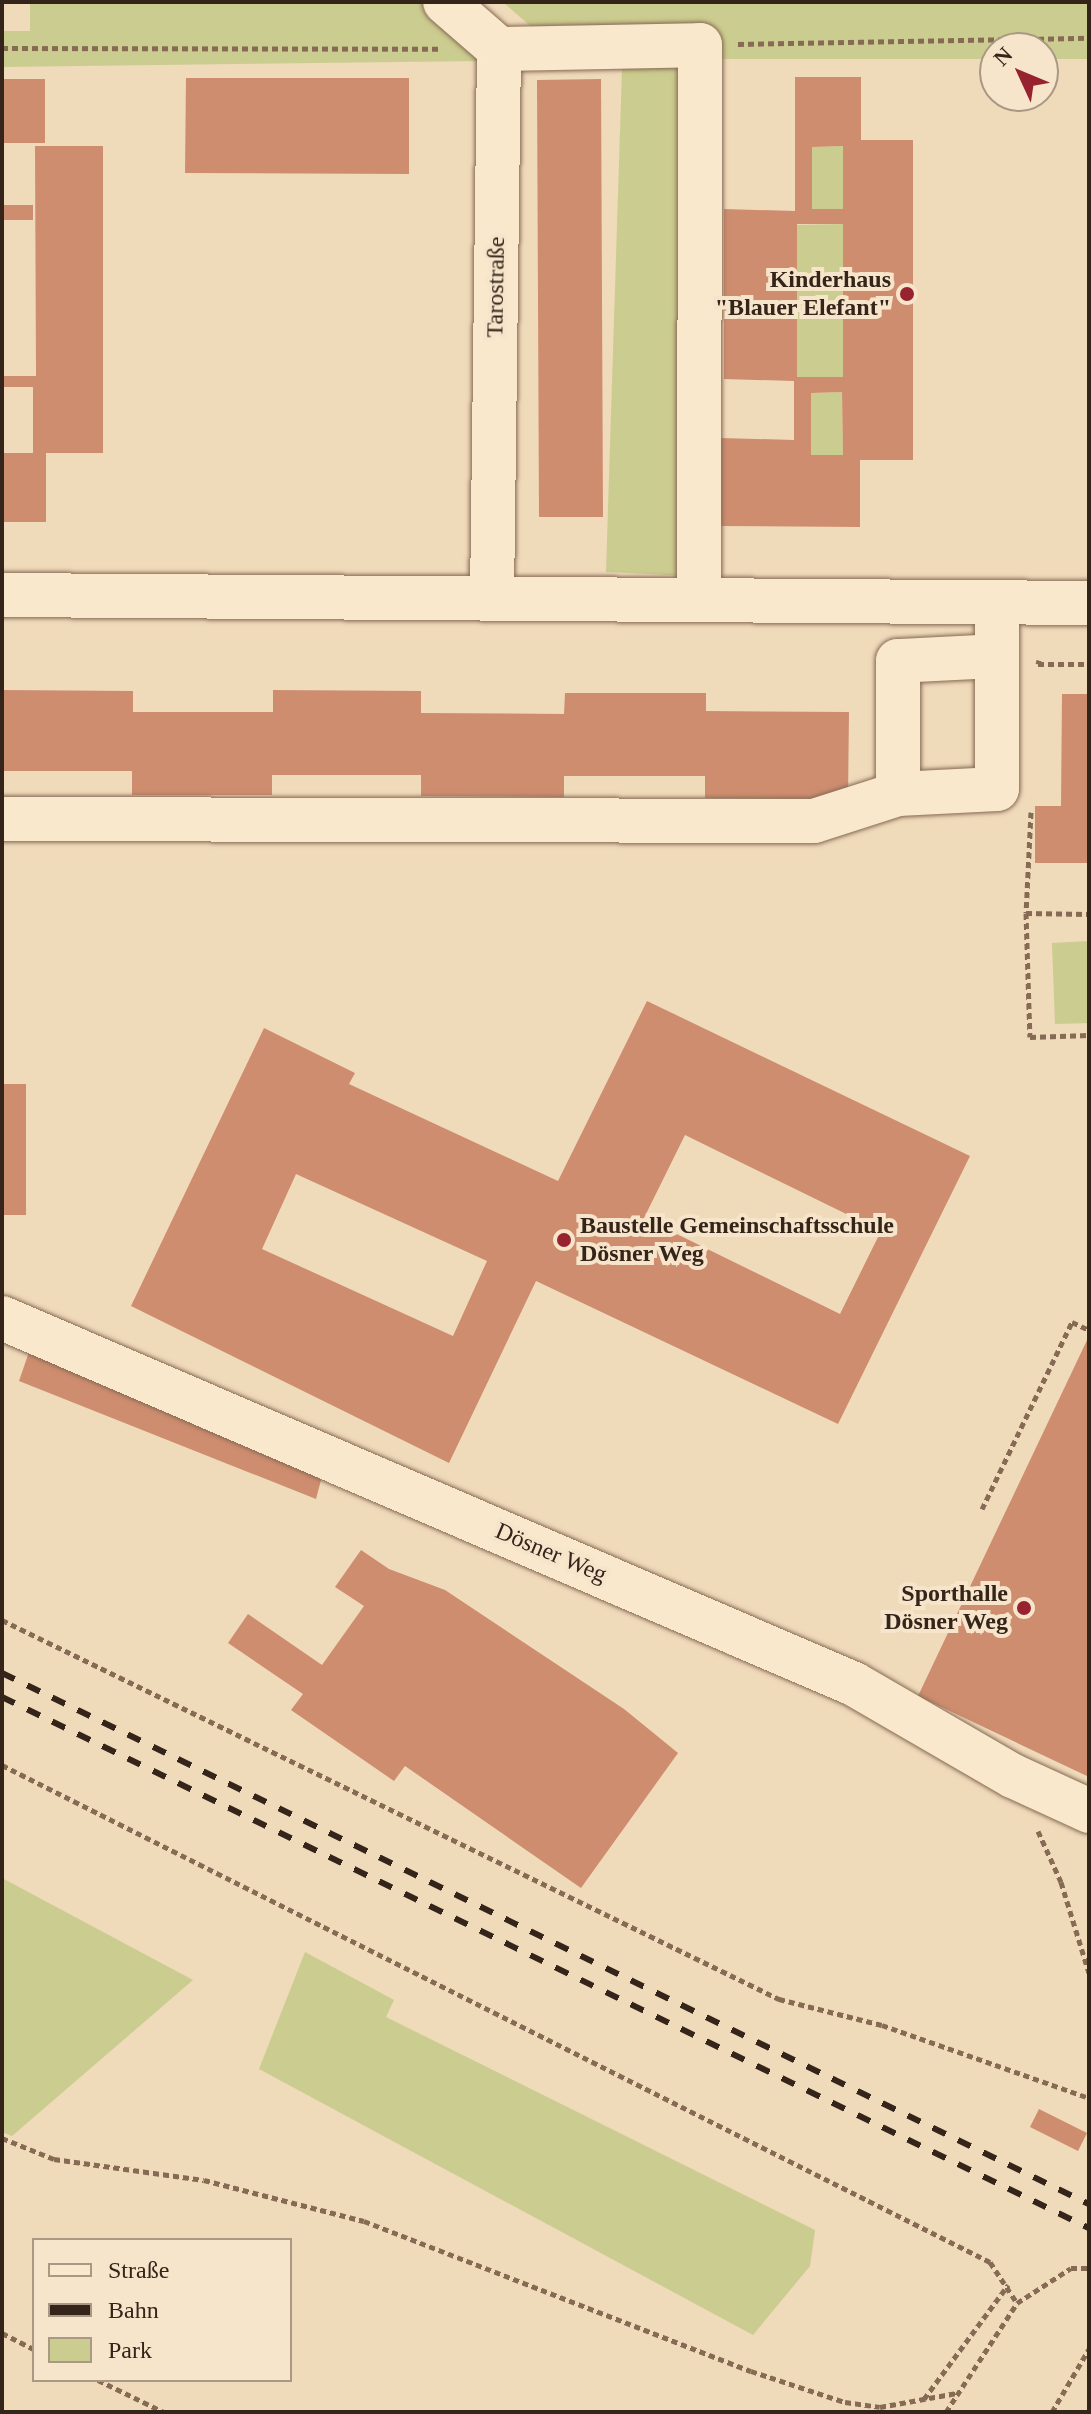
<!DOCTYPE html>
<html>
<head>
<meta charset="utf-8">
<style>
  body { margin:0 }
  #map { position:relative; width:1091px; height:2414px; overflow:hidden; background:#efdaba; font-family:Georgia,serif }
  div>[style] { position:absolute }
  .green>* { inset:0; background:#cbcc8f }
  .building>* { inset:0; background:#ce8d6f }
  .path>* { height:5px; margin-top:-2.5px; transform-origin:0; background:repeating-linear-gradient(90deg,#866a54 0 6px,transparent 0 10px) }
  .roads { filter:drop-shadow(0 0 2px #866a54) drop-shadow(0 0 2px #866a54) }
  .minor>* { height:44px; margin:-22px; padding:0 22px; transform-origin:22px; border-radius:22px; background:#fae8cd }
  .rail>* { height:6px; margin-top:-3px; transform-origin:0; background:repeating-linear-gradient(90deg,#34241a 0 14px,transparent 0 28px) }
  .dots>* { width:22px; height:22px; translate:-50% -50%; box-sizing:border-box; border:4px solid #f6e5ca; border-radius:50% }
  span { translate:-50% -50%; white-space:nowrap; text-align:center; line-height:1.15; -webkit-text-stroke:8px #f6e5ca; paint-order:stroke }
  .poi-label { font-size:24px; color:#34241a; font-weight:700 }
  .right { translate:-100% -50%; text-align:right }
  .left { translate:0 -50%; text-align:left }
  .street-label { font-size:24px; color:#34241a }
  .frame { position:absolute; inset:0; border:4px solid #34241a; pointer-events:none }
  .legend { position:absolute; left:32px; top:2238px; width:260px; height:144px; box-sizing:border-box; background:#f6e5ca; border:2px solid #a89884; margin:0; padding:10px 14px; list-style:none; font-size:24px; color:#34241a }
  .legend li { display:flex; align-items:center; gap:16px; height:40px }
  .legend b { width:40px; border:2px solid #a89884 }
  .north { position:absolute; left:979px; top:32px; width:80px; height:80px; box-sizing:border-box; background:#f6e5ca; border:2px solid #a89884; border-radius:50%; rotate:314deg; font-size:22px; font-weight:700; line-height:32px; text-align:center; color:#34241a }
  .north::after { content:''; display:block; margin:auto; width:28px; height:36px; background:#96232f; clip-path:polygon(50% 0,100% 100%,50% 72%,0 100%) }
</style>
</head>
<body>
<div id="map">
  <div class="green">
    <i style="clip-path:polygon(30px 2px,429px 2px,482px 61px,2px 67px,2px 31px,30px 31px)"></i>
    <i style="clip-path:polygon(503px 2px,1089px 2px,1089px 59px,1043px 59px,1043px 48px,995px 48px,995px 59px,568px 59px)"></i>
    <i style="clip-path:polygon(622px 68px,696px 68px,691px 576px,606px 572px)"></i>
    <i style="clip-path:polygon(843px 146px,843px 209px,812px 209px,812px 147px)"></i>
    <i style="clip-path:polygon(843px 224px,843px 377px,797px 377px,797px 225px)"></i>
    <i style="clip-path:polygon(842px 392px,843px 455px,811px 455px,811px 393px)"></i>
    <i style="clip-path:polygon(1089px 941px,1089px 1023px,1055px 1024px,1052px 943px)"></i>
    <i style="clip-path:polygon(2px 1878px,193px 1980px,12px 2136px,2px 2132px)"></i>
    <i style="clip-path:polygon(305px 1952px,394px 2000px,386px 2017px,815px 2230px,810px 2266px,753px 2335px,259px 2069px)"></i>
  </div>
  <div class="building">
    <i style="clip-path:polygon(evenodd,795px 77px,861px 77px,861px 140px,913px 140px,913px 460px,860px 460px,860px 527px,718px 526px,721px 438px,794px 440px,794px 381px,724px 379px,724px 209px,795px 211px,795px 77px,843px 146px,843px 209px,812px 209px,812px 147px,843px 146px,795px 77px,797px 224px,843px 224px,843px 377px,797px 377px,797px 224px,795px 77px,842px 392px,843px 455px,811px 455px,811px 393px,842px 392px)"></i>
    <i style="clip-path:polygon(186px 78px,409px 78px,409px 174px,185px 173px)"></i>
    <i style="clip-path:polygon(2px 79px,45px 79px,45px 143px,2px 143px)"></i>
    <i style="clip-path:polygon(601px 79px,603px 517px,539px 517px,537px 80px)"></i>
    <i style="clip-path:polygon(35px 146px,103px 146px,103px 453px,46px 453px,46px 522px,2px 522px,2px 453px,33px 453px,33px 387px,2px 387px,2px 376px,36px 376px)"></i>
    <i style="clip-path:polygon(2px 205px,33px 205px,33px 220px,2px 220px)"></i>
    <i style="clip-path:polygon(2px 690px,133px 691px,133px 712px,273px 712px,273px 690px,421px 691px,421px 713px,564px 714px,565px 693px,706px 693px,706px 711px,849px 712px,848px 799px,705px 798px,705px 776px,564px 776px,564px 797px,421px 796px,421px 775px,272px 775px,272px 795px,132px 795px,132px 771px,2px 771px)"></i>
    <i style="clip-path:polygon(1062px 694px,1089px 694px,1089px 863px,1035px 863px,1035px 806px,1061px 806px)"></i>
    <i style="clip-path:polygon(evenodd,647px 1001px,970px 1156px,838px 1424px,536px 1281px,449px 1463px,131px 1306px,264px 1028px,355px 1073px,349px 1084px,558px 1181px,647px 1001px,685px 1135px,881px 1231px,840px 1314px,644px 1218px,685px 1135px,647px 1001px,296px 1174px,487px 1261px,453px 1336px,262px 1249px,296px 1174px)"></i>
    <i style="clip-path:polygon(2px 1084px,26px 1084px,26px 1215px,2px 1215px)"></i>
    <i style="clip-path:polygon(1089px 1336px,1089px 1777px,918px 1696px)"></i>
    <i style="clip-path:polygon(30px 1349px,293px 1459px,321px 1480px,316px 1499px,19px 1381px)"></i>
    <i style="clip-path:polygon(361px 1550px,389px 1569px,445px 1590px,624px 1709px,678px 1753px,581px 1888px,405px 1766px,394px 1781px,291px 1710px,303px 1694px,228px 1643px,248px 1614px,322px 1665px,364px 1606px,335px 1587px)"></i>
    <i style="clip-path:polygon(1039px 2109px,1087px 2133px,1078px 2151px,1030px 2127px)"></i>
  </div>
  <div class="path">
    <i style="left:738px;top:44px;width:351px;rotate:-1deg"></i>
    <i style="left:2px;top:48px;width:436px;rotate:0.1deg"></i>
    <i style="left:1039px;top:660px;width:4px;rotate:104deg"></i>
    <i style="left:1038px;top:664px;width:51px"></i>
    <i style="left:1031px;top:812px;width:101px;rotate:92.8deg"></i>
    <i style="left:1026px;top:913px;width:63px;rotate:0.9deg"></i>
    <i style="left:1026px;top:913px;width:124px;rotate:88.2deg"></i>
    <i style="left:1030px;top:1037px;width:59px;rotate:-1.9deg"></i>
    <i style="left:982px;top:1509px;width:208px;rotate:-64.3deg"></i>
    <i style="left:1072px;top:1322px;width:19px;rotate:25deg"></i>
    <i style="left:2px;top:1620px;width:865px;rotate:26deg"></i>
    <i style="left:779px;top:1999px;width:106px;rotate:14.2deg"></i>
    <i style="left:882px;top:2025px;width:219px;rotate:19.4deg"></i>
    <i style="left:2px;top:1765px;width:1106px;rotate:26.7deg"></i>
    <i style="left:990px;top:2262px;width:49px;rotate:56.6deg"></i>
    <i style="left:1038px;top:1831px;width:56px;rotate:65.7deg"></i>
    <i style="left:1061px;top:1882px;width:95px;rotate:72.9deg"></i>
    <i style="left:2px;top:2138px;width:56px;rotate:22deg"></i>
    <i style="left:54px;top:2159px;width:151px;rotate:8deg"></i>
    <i style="left:204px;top:2180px;width:165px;rotate:14.4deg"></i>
    <i style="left:364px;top:2221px;width:415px;rotate:21.2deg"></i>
    <i style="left:751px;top:2371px;width:99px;rotate:18.3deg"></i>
    <i style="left:845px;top:2402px;width:35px;rotate:8deg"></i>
    <i style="left:880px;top:2407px;width:78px;rotate:-10.3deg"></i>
    <i style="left:2px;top:2333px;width:36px;rotate:27deg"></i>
    <i style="left:98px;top:2380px;width:73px;rotate:25.9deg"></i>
    <i style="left:924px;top:2399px;width:142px;rotate:-53.6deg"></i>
    <i style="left:946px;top:2412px;width:130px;rotate:-56.9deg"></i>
    <i style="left:1017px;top:2303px;width:64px;rotate:-32.9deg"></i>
    <i style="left:1071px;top:2268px;width:18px"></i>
    <i style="left:1052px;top:2412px;width:73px;rotate:-59.6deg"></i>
  </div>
  <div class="roads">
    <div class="minor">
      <i style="left:445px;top:2px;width:72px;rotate:41deg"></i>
      <i style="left:499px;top:49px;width:546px;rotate:90.73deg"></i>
      <i style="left:499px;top:49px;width:201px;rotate:-1.1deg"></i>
      <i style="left:700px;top:45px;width:555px;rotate:90.1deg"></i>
      <i style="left:2px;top:595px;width:1087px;rotate:0.42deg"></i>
      <i style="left:898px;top:794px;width:133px;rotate:-90deg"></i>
      <i style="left:898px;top:661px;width:99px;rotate:-2.9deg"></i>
      <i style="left:2px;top:819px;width:812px;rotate:0.14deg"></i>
      <i style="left:814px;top:821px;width:88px;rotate:-17.8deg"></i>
      <i style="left:898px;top:794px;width:99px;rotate:-2.9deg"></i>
      <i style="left:997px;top:789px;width:187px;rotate:-90deg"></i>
      <i style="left:2px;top:1318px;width:927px;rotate:23.25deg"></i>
      <i style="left:854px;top:1684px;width:184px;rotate:30.1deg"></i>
      <i style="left:1013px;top:1776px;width:84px;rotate:24.7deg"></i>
    </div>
  </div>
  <div class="rail">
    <i style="left:2px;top:1673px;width:1210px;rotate:26.04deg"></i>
    <i style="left:2px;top:1697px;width:1210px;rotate:26.04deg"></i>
  </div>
  <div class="dots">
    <i style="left:907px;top:294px;background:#96232f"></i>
    <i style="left:564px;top:1240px;background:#96232f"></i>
    <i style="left:1024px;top:1608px;background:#96232f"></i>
  </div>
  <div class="poi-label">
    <span class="right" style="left:891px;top:294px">Kinderhaus<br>"Blauer Elefant"</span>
    <span class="left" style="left:580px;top:1240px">Baustelle Gemeinschaftsschule<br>Dösner Weg</span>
    <span class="right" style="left:1008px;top:1608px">Sporthalle<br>Dösner Weg</span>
  </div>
  <div class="street-label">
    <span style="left:496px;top:287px;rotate:-89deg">Tarostraße</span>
    <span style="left:551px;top:1553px;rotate:23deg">Dösner Weg</span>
  </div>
  <div class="frame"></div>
  <ul class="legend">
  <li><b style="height:10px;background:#fae8cd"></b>Straße</li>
  <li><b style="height:10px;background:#34241a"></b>Bahn</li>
  <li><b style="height:22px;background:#cbcc8f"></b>Park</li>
  </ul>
  <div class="north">N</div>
</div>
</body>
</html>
